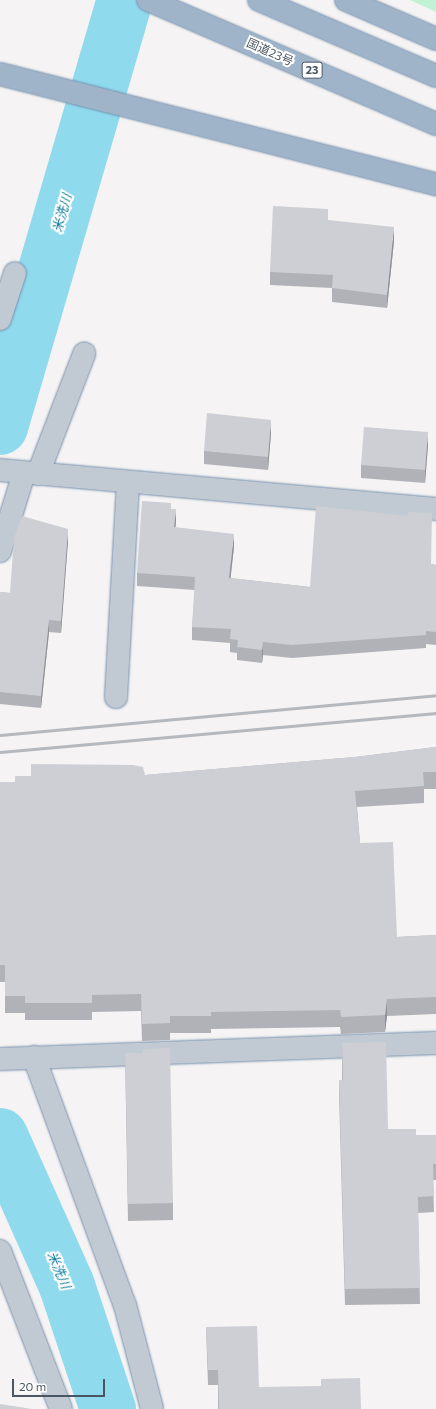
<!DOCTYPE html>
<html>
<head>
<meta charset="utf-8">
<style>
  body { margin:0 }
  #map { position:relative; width:436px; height:1409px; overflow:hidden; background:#f5f3f3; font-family:Commissioner,"Noto Sans JP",sans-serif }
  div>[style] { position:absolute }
  .green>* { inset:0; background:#c3f1d5 }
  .river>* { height:56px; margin:-28px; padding:0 28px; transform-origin:28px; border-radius:28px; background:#90daee }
  .roads { filter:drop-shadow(0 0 1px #7690ad) drop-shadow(0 0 1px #7690ad) }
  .minor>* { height:22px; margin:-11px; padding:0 11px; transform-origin:11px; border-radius:11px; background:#c1cad2 }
  .trunk>* { height:22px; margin:-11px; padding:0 11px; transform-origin:11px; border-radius:11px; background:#9fb4c9 }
  .rail>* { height:3px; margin:-1.5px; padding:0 1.5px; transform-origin:1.5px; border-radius:1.5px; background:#b5b8bd }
  .wall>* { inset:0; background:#b0b2b7 }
  .shaded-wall>* { inset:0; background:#909195 }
  .building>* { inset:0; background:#cdcfd5 }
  span { translate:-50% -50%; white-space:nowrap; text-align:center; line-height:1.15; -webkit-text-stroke:4px #fff; paint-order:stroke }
  .shield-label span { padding:1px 3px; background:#fff; border:1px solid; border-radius:3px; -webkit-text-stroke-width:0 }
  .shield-label { font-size:11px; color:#4a5661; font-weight:700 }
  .street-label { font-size:12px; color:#4a5661 }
  .water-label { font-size:13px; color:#0c7c9b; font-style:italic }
  .scale { position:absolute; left:12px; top:1379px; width:93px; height:18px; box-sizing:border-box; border:2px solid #4a5661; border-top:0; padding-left:5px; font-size:12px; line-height:14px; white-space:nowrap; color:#4a5661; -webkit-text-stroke:3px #fff; paint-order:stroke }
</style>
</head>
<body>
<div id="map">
  <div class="green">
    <i style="clip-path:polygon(410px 0,436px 0,436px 12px)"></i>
  </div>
  <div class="river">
    <i style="left:0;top:427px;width:445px;rotate:-73.7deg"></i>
    <i style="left:0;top:1136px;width:164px;rotate:65.9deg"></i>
    <i style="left:67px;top:1286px;width:130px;rotate:71.6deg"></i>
  </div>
  <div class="roads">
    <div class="minor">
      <i style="left:0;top:319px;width:48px;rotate:-71.9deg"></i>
      <i style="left:0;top:470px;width:438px;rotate:5.1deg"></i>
      <i style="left:38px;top:474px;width:129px;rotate:-69deg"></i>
      <i style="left:0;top:551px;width:82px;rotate:-72.9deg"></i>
      <i style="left:116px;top:697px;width:214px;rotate:-86.8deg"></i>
      <i style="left:34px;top:1057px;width:264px;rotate:69.9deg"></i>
      <i style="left:125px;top:1305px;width:107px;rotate:75.4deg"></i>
      <i style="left:0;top:1059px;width:436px;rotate:-2.1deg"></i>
      <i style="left:0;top:1251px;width:169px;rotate:68.9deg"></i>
    </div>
    <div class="trunk">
      <i style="left:148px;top:0;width:314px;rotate:23.3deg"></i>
      <i style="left:259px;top:0;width:193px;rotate:23.2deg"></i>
      <i style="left:346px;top:0;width:98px;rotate:23.4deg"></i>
      <i style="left:0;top:74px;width:450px;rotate:14.2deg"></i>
    </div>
  </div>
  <div class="rail">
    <i style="left:0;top:735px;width:438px;rotate:-5.2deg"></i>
    <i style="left:0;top:752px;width:438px;rotate:-5.1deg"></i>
  </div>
  <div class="wall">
    <i style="clip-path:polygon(328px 220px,394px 241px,387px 308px,332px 302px,332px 288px,270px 285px,270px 272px)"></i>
    <i style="clip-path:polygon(271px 433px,268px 470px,204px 464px,204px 451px)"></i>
    <i style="clip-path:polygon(428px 445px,425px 483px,361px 478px,361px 465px)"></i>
    <i style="clip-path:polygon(171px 509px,176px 522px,175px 527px,234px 547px,230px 578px,310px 587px,431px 564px,436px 565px,436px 645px,426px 644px,426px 648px,292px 658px,263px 655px,262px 663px,237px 660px,237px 653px,230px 652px,230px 643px,192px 640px,192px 627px,195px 590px,137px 586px,137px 573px)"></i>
    <i style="clip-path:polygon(68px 541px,61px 633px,49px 632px,41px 708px,0 704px,0 592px,10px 593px)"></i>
    <i style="clip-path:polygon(436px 747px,436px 789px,424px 789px,424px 803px,357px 807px,360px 843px,397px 937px,436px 935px,436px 1014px,387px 1016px,385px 1032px,341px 1034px,340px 1027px,211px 1029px,211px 1033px,170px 1033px,170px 1040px,142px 1041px,141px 1011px,92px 1012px,92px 1020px,25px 1020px,25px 1013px,5px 1013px,5px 982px,0 982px,0 782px,15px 782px,145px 775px,355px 757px)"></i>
    <i style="clip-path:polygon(342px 1043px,388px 1129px,416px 1135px,436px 1135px,436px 1180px,433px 1180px,434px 1212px,418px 1213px,420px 1304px,345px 1305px,339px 1095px,339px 1080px,342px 1080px)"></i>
    <i style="clip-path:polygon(125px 1053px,143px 1053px,173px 1203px,173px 1220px,128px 1221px)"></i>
    <i style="clip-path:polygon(206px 1327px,259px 1387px,361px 1409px,218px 1409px,218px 1385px,208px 1385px)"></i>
  </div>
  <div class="shaded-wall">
    <i style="clip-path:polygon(394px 227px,394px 241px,387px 308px,387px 295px)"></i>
    <i style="clip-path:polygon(271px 420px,271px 433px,268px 470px,268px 457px)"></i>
    <i style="clip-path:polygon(428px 432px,428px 445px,425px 483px,425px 470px)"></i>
    <i style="clip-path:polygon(176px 509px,176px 522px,174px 540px,174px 527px)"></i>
    <i style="clip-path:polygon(68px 529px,68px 541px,61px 633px,61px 621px)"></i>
    <i style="clip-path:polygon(234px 534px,234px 547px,229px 592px,229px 578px)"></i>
    <i style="clip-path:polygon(49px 620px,49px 632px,41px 708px,41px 696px)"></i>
    <i style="clip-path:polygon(263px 642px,263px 655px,262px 663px,262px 650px)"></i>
    <i style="clip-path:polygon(387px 999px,387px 1016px,385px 1032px,385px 1015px)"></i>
  </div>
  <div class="building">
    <i style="clip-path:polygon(273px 206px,328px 209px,328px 220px,394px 227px,387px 295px,332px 288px,333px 275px,270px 272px)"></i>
    <i style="clip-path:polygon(207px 413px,271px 420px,268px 457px,204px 451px)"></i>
    <i style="clip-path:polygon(364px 427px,428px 432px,425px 470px,361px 465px)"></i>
    <i style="clip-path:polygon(142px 501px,171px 503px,171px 509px,176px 509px,174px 527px,234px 534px,229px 578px,310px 587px,316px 506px,408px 516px,408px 512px,432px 513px,431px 564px,436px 565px,436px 632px,426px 631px,426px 635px,292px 645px,263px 642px,262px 650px,237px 647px,238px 640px,230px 639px,231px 629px,192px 627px,195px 577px,137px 573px)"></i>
    <i style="clip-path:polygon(22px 516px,68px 529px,61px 621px,49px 620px,41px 696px,0 692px,0 592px,10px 593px,14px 538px)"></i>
    <i style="clip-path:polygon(436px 747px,436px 772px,423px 772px,424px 786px,355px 791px,360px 843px,393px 842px,397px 937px,436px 935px,436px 997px,387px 999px,385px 1015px,341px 1017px,340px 1010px,211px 1012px,211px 1016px,170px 1016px,170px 1023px,142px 1024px,141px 994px,92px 995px,92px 1003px,25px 1003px,25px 996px,5px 996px,5px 965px,0 965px,0 782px,15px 782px,15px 776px,31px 776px,31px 764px,133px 765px,143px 767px,145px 775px,355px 757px)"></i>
    <i style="clip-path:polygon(386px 1042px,388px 1129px,416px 1129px,416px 1135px,436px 1135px,436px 1164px,433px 1164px,434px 1196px,418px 1197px,420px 1288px,345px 1289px,339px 1080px,343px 1080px,342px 1043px)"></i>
    <i style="clip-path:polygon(170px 1048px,173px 1203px,128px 1204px,125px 1053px,143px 1053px,143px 1049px)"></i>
    <i style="clip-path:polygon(257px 1326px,259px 1387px,321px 1386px,321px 1379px,360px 1378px,361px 1409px,219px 1409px,218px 1370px,208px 1370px,206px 1327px)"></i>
    <i style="clip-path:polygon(0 1404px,32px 1409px,0 1409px)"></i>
  </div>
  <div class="shield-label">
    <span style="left:312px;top:70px">23</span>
  </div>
  <div class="street-label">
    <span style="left:270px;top:52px;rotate:24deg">国道23号</span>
  </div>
  <div class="water-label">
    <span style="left:62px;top:213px;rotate:-74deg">米洗川</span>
    <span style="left:59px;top:1270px;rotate:67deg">米洗川</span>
  </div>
  <div class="scale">20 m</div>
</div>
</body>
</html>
